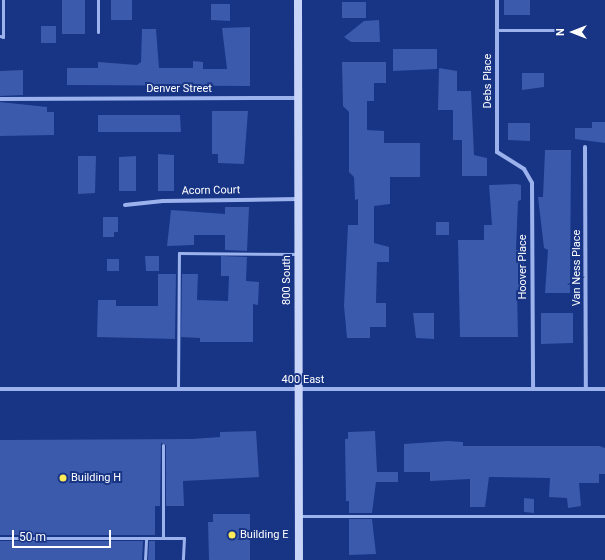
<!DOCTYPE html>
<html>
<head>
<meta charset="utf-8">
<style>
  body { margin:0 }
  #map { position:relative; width:605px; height:560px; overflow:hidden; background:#173485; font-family:Roboto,sans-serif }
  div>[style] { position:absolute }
  .building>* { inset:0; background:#3b5aac }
  .lane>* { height:3px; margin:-1.5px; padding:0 1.5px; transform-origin:1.5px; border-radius:1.5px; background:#9bb2ed }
  .street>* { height:4px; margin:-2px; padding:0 2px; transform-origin:2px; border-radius:2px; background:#9bb2ed }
  .secondary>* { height:8px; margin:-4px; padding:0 4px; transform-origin:4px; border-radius:4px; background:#c8d5f9 }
  .dots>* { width:11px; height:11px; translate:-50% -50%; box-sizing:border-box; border:2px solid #173485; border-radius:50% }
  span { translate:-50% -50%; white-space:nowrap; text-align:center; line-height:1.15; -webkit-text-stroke:4px #173485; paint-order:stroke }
  .street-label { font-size:11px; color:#fff }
  .poi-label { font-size:11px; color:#fff }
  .left { translate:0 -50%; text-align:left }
  .north { position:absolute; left:553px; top:12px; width:40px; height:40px; -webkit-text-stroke:3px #173485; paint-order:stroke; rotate:270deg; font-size:11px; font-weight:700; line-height:16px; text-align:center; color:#fff }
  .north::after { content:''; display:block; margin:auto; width:14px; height:18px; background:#fff; clip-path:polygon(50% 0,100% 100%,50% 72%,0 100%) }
  .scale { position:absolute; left:12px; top:530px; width:99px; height:18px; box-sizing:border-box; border:2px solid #fff; border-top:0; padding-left:5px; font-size:12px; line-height:14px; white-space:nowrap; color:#fff; -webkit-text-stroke:3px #173485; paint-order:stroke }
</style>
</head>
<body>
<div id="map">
  <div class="building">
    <i style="clip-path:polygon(62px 0,85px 0,85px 34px,62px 34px)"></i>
    <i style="clip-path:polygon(111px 0,132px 0,132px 20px,111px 20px)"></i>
    <i style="clip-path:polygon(504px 0,530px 0,530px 15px,504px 15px)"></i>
    <i style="clip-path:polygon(342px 2px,366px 2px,366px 18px,342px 18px)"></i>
    <i style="clip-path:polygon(211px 4px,230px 4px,230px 21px,211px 20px)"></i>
    <i style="clip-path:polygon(379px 20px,380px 42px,351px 42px,344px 37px,364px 21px)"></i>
    <i style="clip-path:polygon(41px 26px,56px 26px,56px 43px,41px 43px)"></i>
    <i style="clip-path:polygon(250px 27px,250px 86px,67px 85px,67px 68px,98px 68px,98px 62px,137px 65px,141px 62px,142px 29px,156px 29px,159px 68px,193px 68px,193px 61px,203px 62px,203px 69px,227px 69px,222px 28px)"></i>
    <i style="clip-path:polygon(393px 49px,437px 49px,437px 69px,393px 71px)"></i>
    <i style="clip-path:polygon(342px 62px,386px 62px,386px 83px,374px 83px,374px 101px,367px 101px,367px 130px,384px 131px,384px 143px,420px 143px,420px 177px,390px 177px,390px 204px,374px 206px,374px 243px,389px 247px,389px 262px,377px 262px,376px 303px,386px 303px,386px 327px,370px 327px,370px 338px,347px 338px,344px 306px,348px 225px,358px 225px,358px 199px,355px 200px,354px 177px,349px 172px,349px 112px,343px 106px)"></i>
    <i style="clip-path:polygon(439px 68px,457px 71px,457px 91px,471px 91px,474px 155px,487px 158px,487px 176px,462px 176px,462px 140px,453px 140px,453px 110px,438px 110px)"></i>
    <i style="clip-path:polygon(23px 70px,23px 95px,0 96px,0 71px)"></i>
    <i style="clip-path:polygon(522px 73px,544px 73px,544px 87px,522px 90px)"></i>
    <i style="clip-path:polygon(0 102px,47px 107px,47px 112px,54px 112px,54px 135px,0 136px)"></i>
    <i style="clip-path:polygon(212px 111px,248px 111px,244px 164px,218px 163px,218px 154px,212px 154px)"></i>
    <i style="clip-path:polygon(98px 115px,180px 115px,181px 132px,98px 132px)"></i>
    <i style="clip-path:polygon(592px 122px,605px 122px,605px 143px,575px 139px,575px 128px,592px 128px)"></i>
    <i style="clip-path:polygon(508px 123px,530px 123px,530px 141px,508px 140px)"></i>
    <i style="clip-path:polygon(545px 150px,571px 150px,570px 293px,545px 293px,548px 250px,544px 248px,538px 197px,543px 197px)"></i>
    <i style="clip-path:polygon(158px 154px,174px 155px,174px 191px,158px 191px)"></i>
    <i style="clip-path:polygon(78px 156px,96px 156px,95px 193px,78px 194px)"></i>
    <i style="clip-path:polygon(136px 156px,136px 191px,119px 191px,119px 157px)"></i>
    <i style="clip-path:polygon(517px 184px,521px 185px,521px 200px,518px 201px,516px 250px,523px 250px,525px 277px,525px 290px,517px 290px,518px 337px,460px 337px,458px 240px,484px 240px,484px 225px,492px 225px,489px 185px)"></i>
    <i style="clip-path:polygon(225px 207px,249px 207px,247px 251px,225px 250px,225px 235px,194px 235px,194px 245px,167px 246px,171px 210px,225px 214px)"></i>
    <i style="clip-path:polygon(103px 217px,118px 217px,118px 232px,114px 232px,114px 237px,103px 237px)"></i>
    <i style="clip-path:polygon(436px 222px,449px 222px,449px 235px,436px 235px)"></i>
    <i style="clip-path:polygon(145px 256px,159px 256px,159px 271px,146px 271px)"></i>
    <i style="clip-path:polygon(221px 256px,247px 257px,246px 281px,259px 282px,258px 305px,253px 304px,253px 342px,200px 342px,200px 338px,181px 337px,182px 274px,198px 274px,197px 300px,228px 301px,229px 276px,221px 276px)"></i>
    <i style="clip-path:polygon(107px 259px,119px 259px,119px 271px,107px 271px)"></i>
    <i style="clip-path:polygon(158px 274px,176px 274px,175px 339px,97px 337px,98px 300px,116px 300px,116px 306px,158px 306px)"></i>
    <i style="clip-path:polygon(413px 313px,434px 313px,434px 339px,416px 338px)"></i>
    <i style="clip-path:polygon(541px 313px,573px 313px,573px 343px,541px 344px)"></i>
    <i style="clip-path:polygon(256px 431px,259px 477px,183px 481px,184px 506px,166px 506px,166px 445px,161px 443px,160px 506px,155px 506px,155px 535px,0 535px,0 440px,192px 439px,220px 437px,220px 432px)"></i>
    <i style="clip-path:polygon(375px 431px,377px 472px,398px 472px,398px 482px,376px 482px,372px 513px,349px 513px,349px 501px,346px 501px,345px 439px,348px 439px,348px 432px)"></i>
    <i style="clip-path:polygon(448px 441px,463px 442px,463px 446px,599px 446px,605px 448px,605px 474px,599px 474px,599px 483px,579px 483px,581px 506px,568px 508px,567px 498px,549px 497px,550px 478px,489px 477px,485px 507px,470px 507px,470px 479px,430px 481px,430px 472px,404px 472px,404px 444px)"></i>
    <i style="clip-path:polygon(524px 498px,534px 499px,534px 513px,524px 512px)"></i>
    <i style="clip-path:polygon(213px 514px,250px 514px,250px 560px,209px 560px,208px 522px,213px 522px)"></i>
    <i style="clip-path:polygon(349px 519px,372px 519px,376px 554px,349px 555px)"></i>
    <i style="clip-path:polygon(0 541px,143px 541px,142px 560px,0 560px)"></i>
    <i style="clip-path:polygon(149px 541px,155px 541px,155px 560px,148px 560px)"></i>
  </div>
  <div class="lane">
    <i style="left:98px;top:0;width:32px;rotate:90deg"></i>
    <i style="left:497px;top:30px;width:61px"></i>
    <i style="left:0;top:36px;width:3px;rotate:18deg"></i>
    <i style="left:3px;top:37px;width:37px;rotate:-90deg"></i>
    <i style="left:178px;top:389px;width:136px;rotate:-89.6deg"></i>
    <i style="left:179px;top:253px;width:119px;rotate:0.5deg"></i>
    <i style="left:299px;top:516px;width:306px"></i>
    <i style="left:0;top:538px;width:184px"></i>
    <i style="left:184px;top:538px;width:22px;rotate:93deg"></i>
    <i style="left:163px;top:538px;width:93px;rotate:-90deg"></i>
    <i style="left:145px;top:560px;width:22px;rotate:-87deg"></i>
  </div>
  <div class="street">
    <i style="left:497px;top:0;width:152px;rotate:90deg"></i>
    <i style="left:497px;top:152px;width:32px;rotate:32deg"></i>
    <i style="left:524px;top:169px;width:16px;rotate:60deg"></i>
    <i style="left:532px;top:183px;width:206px;rotate:89.7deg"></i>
    <i style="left:0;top:99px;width:298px;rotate:-0.2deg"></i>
    <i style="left:585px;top:147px;width:242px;rotate:89.8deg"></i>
    <i style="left:125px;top:205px;width:38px;rotate:-6deg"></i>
    <i style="left:163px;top:201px;width:135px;rotate:-0.8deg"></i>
    <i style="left:0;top:389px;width:605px"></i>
  </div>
  <div class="secondary">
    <i style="left:298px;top:0;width:560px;rotate:89.9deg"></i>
  </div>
  <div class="dots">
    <i style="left:63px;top:478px;background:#ffeb57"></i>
    <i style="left:232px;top:535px;background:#ffeb57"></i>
  </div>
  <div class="street-label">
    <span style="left:488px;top:81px;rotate:-90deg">Debs Place</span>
    <span style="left:179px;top:89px">Denver Street</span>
    <span style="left:211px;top:191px;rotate:-1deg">Acorn Court</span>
    <span style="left:523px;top:267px;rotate:-90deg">Hoover Place</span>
    <span style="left:577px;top:268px;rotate:-90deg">Van Ness Place</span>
    <span style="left:287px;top:280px;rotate:-90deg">800 South</span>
    <span style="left:303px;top:380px">400 East</span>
  </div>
  <div class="poi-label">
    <span class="left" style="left:71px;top:478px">Building H</span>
    <span class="left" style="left:240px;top:535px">Building E</span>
  </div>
  <div class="north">N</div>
  <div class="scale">50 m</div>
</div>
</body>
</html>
